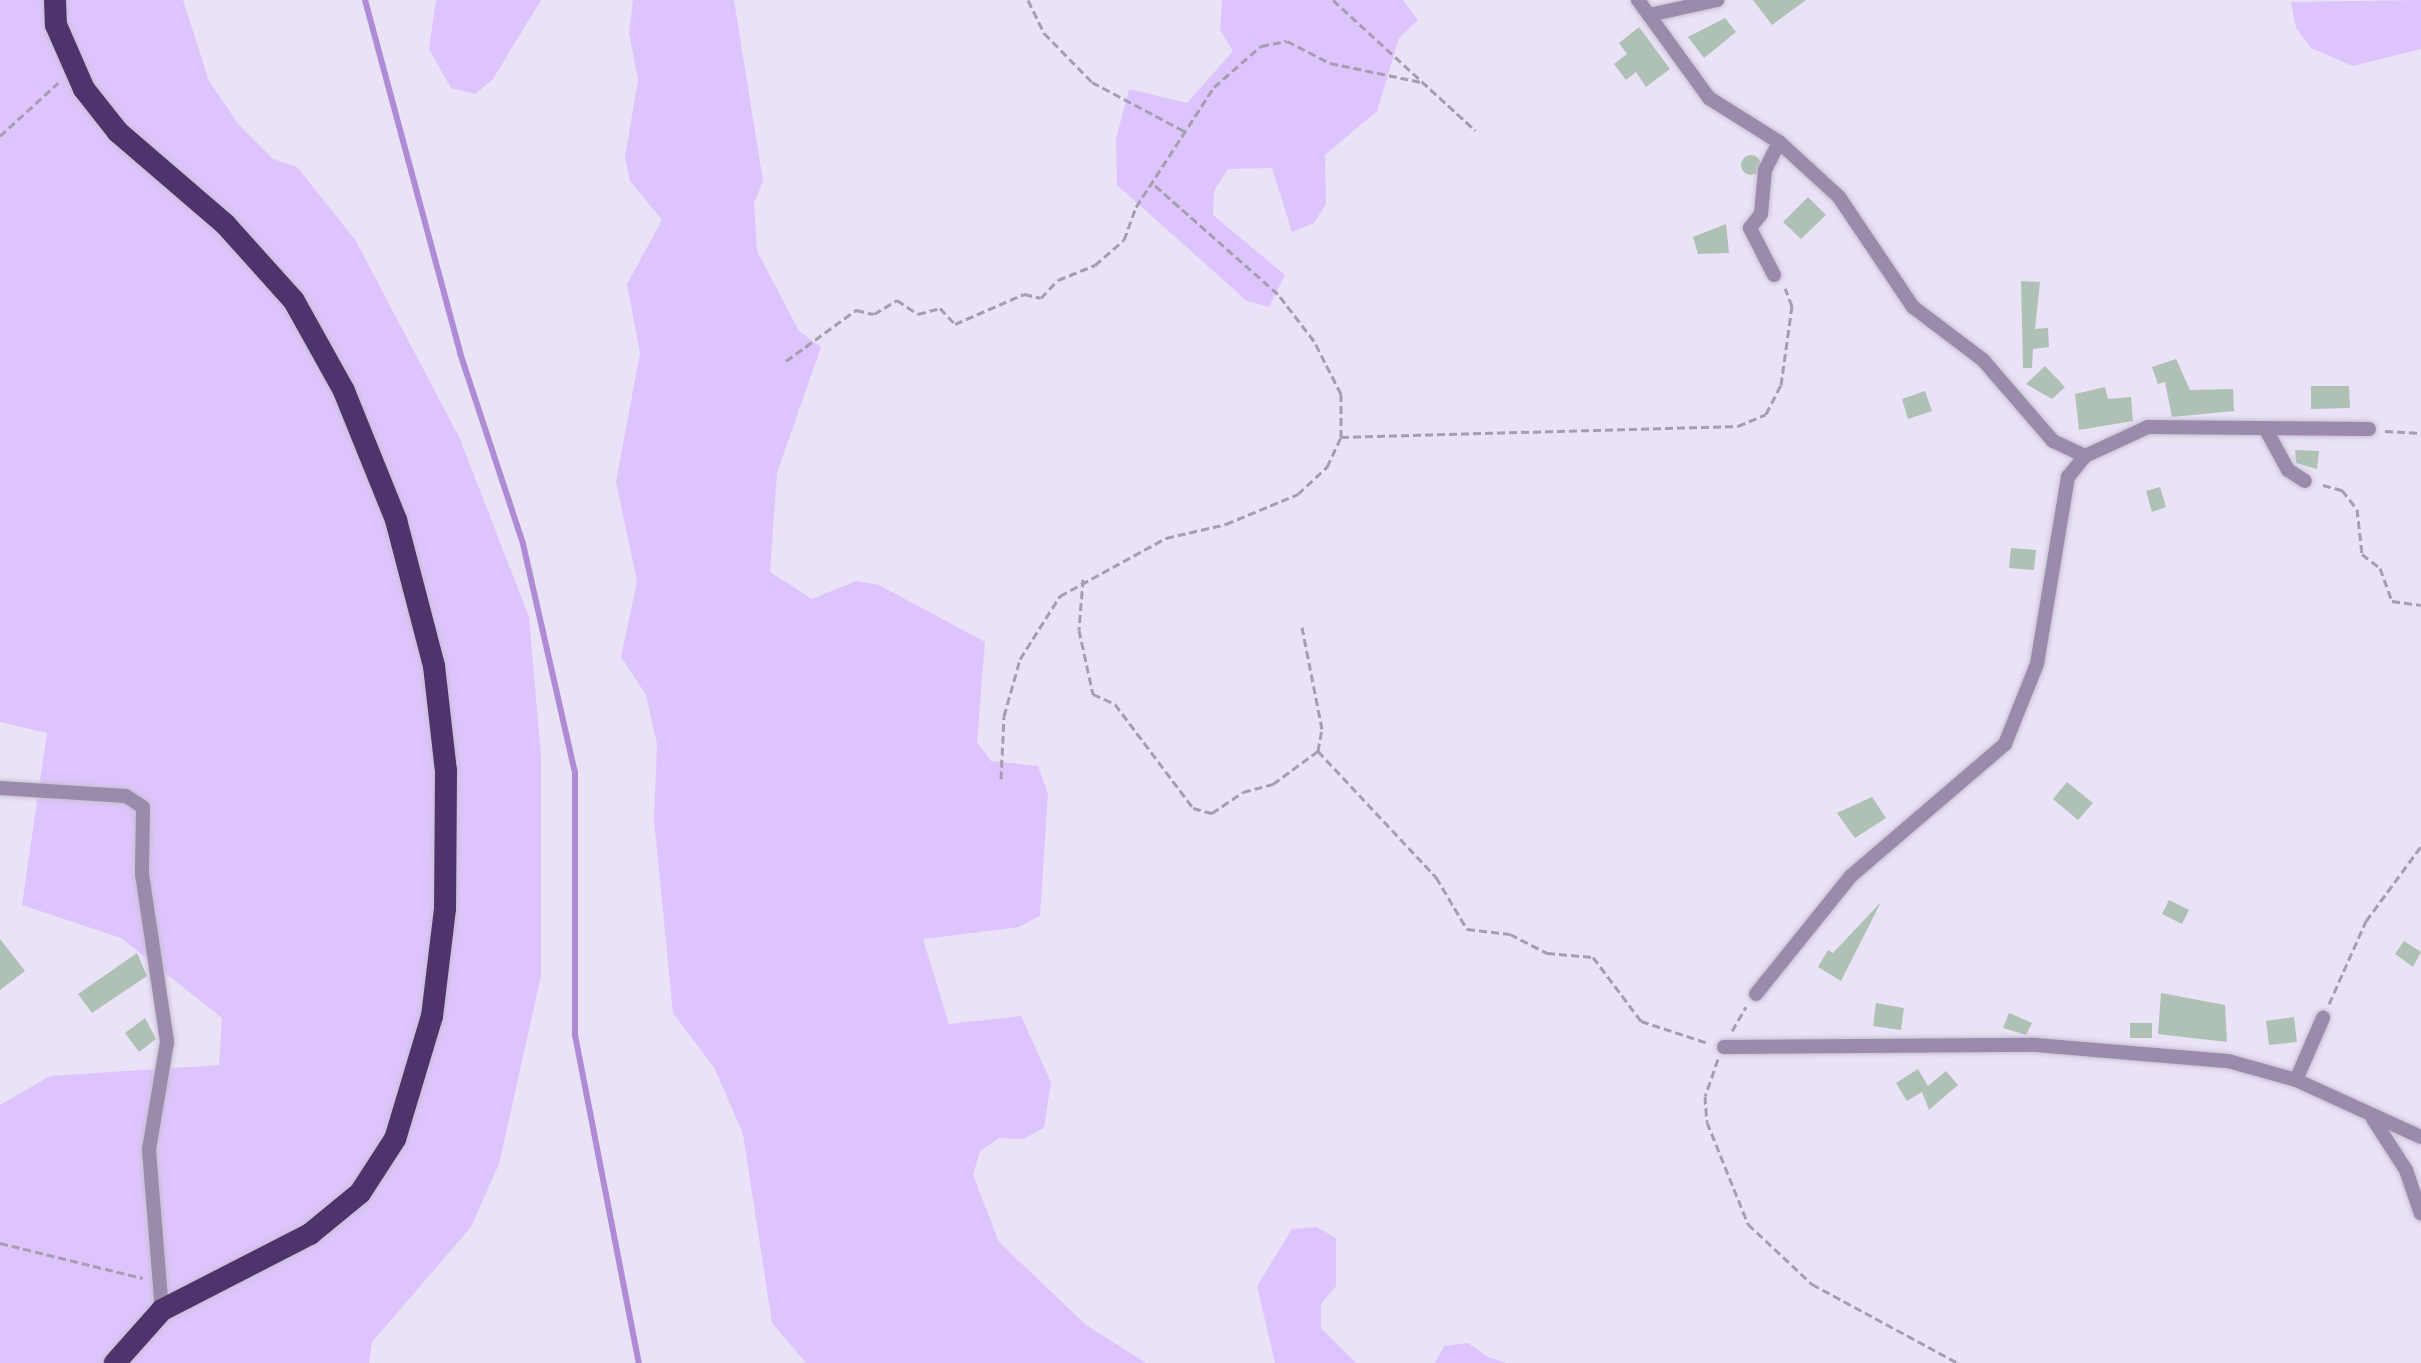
<!DOCTYPE html>
<html>
<head>
<meta charset="utf-8">
<style>
  body { margin:0 }
  #map { position:relative; width:2421px; height:1363px; overflow:hidden; background:#eae2f6; font-family:Karla,sans-serif }
  div>[style] { position:absolute }
  .green>* { inset:0; background:#dec4fc }
  .stream>* { height:6px; margin:-3px; padding:0 3px; transform-origin:3px; border-radius:3px; background:#ae8bd4 }
  .building>* { inset:0; background:#aec1b4 }
  .round { border-radius:50% }
  .path>* { height:3px; margin-top:-1.5px; transform-origin:0; background:repeating-linear-gradient(90deg,#a49eae 0 8px,transparent 0 12px) }
  .roads { filter:drop-shadow(0 0 2px #c7c0d2) drop-shadow(0 0 2px #c7c0d2) }
  .minor>* { height:14px; margin:-7px; padding:0 7px; transform-origin:7px; border-radius:7px; background:#9a8bab }
  .trunk>* { height:22px; margin:-11px; padding:0 11px; transform-origin:11px; border-radius:11px; background:#50326d }
  span { translate:-50% -50%; white-space:nowrap; text-align:center; line-height:1.15; -webkit-text-stroke:6px #eae2f6; paint-order:stroke }
</style>
</head>
<body>
<div id="map">
  <div class="green">
    <i style="clip-path:polygon(0 0,183px 0,209px 81px,239px 125px,273px 159px,297px 167px,356px 241px,460px 439px,529px 617px,541px 756px,541px 976px,499px 1164px,471px 1227px,372px 1342px,369px 1363px,0 1363px,0 1105px,50px 1076px,219px 1065px,222px 1018px,121px 938px,22px 905px,47px 733px,0 722px)"></i>
    <i style="clip-path:polygon(436px 0,541px 0,493px 79px,475px 94px,451px 88px,429px 49px)"></i>
    <i style="clip-path:polygon(633px 0,734px 0,763px 181px,754px 203px,757px 251px,799px 331px,821px 347px,777px 473px,770px 572px,812px 599px,856px 581px,879px 585px,985px 642px,977px 742px,991px 761px,1038px 766px,1048px 793px,1040px 916px,1019px 927px,923px 939px,949px 1024px,1021px 1016px,1051px 1082px,1044px 1128px,1023px 1139px,999px 1138px,980px 1151px,973px 1175px,999px 1242px,1086px 1325px,1146px 1363px,806px 1363px,772px 1323px,743px 1134px,715px 1069px,673px 1013px,654px 820px,657px 744px,646px 695px,621px 657px,637px 581px,616px 482px,640px 353px,627px 284px,662px 220px,630px 181px,625px 157px,638px 80px,629px 33px)"></i>
    <i style="clip-path:polygon(1222px 0,1403px 0,1418px 20px,1399px 38px,1377px 111px,1325px 155px,1326px 204px,1314px 223px,1292px 232px,1272px 168px,1228px 169px,1214px 191px,1213px 215px,1285px 275px,1269px 307px,1247px 301px,1117px 185px,1116px 139px,1129px 89px,1187px 103px,1233px 51px,1220px 30px)"></i>
    <i style="clip-path:polygon(2421px 0,2421px 49px,2353px 66px,2311px 48px,2296px 28px,2291px 2px)"></i>
    <i style="clip-path:polygon(1316px 1227px,1336px 1238px,1336px 1286px,1321px 1304px,1321px 1328px,1356px 1363px,1275px 1363px,1257px 1286px,1292px 1229px)"></i>
    <i style="clip-path:polygon(1468px 1343px,1488px 1357px,1506px 1363px,1435px 1363px,1444px 1346px)"></i>
  </div>
  <div class="stream">
    <i style="left:365px;top:0;width:366px;rotate:74.9deg"></i>
    <i style="left:460px;top:353px;width:201px;rotate:71.7deg"></i>
    <i style="left:523px;top:544px;width:234px;rotate:77.2deg"></i>
    <i style="left:575px;top:772px;width:263px;rotate:90deg"></i>
    <i style="left:575px;top:1035px;width:334px;rotate:79deg"></i>
  </div>
  <div class="building">
    <i style="clip-path:polygon(1753px 0,1806px 0,1772px 25px)"></i>
    <i style="clip-path:polygon(1725px 18px,1736px 32px,1704px 58px,1688px 37px)"></i>
    <i style="clip-path:polygon(1639px 27px,1670px 69px,1646px 87px,1636px 72px,1626px 80px,1614px 64px,1627px 54px,1619px 43px)"></i>
    <i class="round" style="left:1741px;top:155px;width:20px;height:20px"></i>
    <i style="clip-path:polygon(1808px 197px,1826px 215px,1801px 239px,1783px 222px)"></i>
    <i style="clip-path:polygon(1726px 224px,1729px 253px,1698px 254px,1693px 237px)"></i>
    <i style="clip-path:polygon(2021px 281px,2040px 282px,2035px 329px,2048px 328px,2049px 347px,2033px 349px,2032px 368px,2023px 368px)"></i>
    <i style="clip-path:polygon(2176px 359px,2190px 390px,2233px 389px,2234px 411px,2172px 417px,2165px 382px,2158px 384px,2152px 367px)"></i>
    <i style="clip-path:polygon(2045px 366px,2065px 387px,2052px 399px,2026px 384px)"></i>
    <i style="clip-path:polygon(2311px 386px,2349px 386px,2350px 408px,2311px 409px)"></i>
    <i style="clip-path:polygon(2105px 387px,2108px 399px,2131px 397px,2133px 421px,2079px 430px,2075px 394px)"></i>
    <i style="clip-path:polygon(1925px 391px,1932px 411px,1908px 419px,1902px 399px)"></i>
    <i style="clip-path:polygon(2295px 450px,2319px 451px,2317px 469px,2296px 463px)"></i>
    <i style="clip-path:polygon(2160px 487px,2166px 507px,2152px 512px,2146px 491px)"></i>
    <i style="clip-path:polygon(2011px 548px,2036px 550px,2034px 570px,2009px 568px)"></i>
    <i style="clip-path:polygon(2067px 782px,2093px 803px,2078px 820px,2053px 799px)"></i>
    <i style="clip-path:polygon(1872px 797px,1886px 818px,1855px 838px,1837px 813px)"></i>
    <i style="clip-path:polygon(2169px 900px,2189px 910px,2182px 924px,2162px 914px)"></i>
    <i style="clip-path:polygon(1881px 902px,1841px 981px,1818px 967px,1828px 950px,1833px 953px)"></i>
    <i style="clip-path:polygon(0 939px,25px 971px,0 990px)"></i>
    <i style="clip-path:polygon(2404px 941px,2421px 952px,2413px 967px,2395px 954px)"></i>
    <i style="clip-path:polygon(137px 953px,147px 976px,92px 1013px,78px 994px)"></i>
    <i style="clip-path:polygon(2161px 993px,2225px 1005px,2227px 1042px,2158px 1034px)"></i>
    <i style="clip-path:polygon(1876px 1003px,1904px 1008px,1901px 1030px,1873px 1026px)"></i>
    <i style="clip-path:polygon(2009px 1013px,2032px 1023px,2026px 1035px,2003px 1028px)"></i>
    <i style="clip-path:polygon(2294px 1017px,2297px 1042px,2269px 1045px,2266px 1021px)"></i>
    <i style="clip-path:polygon(145px 1018px,156px 1039px,139px 1052px,125px 1033px)"></i>
    <i style="clip-path:polygon(2130px 1023px,2152px 1023px,2152px 1038px,2130px 1038px)"></i>
    <i style="clip-path:polygon(1918px 1069px,1928px 1086px,1946px 1071px,1958px 1085px,1929px 1110px,1922px 1092px,1907px 1101px,1896px 1083px)"></i>
  </div>
  <div class="path">
    <i style="left:1028px;top:0;width:37px;rotate:64deg"></i>
    <i style="left:1044px;top:33px;width:69px;rotate:45.6deg"></i>
    <i style="left:1092px;top:82px;width:106px;rotate:28deg"></i>
    <i style="left:1333px;top:0;width:193px;rotate:42.5deg"></i>
    <i style="left:0;top:136px;width:79px;rotate:-42.4deg"></i>
    <i style="left:786px;top:361px;width:87px;rotate:-36.1deg"></i>
    <i style="left:856px;top:310px;width:18px;rotate:13deg"></i>
    <i style="left:874px;top:314px;width:27px;rotate:-31deg"></i>
    <i style="left:897px;top:300px;width:25px;rotate:34deg"></i>
    <i style="left:918px;top:314px;width:23px;rotate:-15deg"></i>
    <i style="left:940px;top:308px;width:22px;rotate:47deg"></i>
    <i style="left:955px;top:324px;width:75px;rotate:-23.5deg"></i>
    <i style="left:1024px;top:294px;width:17px;rotate:13deg"></i>
    <i style="left:1041px;top:298px;width:25px;rotate:-47deg"></i>
    <i style="left:1058px;top:280px;width:40px;rotate:-22deg"></i>
    <i style="left:1095px;top:265px;width:38px;rotate:-41deg"></i>
    <i style="left:1124px;top:240px;width:35px;rotate:-70deg"></i>
    <i style="left:1136px;top:207px;width:143px;rotate:-57deg"></i>
    <i style="left:1214px;top:87px;width:62px;rotate:-41.1deg"></i>
    <i style="left:1261px;top:46px;width:26px;rotate:-11deg"></i>
    <i style="left:1287px;top:41px;width:48px;rotate:27.1deg"></i>
    <i style="left:1330px;top:63px;width:93px;rotate:11.8deg"></i>
    <i style="left:2385px;top:431px;width:36px;rotate:3deg"></i>
    <i style="left:1341px;top:437px;width:397px;rotate:-1.6deg"></i>
    <i style="left:1738px;top:426px;width:30px;rotate:-23deg"></i>
    <i style="left:1766px;top:414px;width:33px;rotate:-63deg"></i>
    <i style="left:1781px;top:385px;width:80px;rotate:-82.1deg"></i>
    <i style="left:1792px;top:306px;width:19px;rotate:-111deg"></i>
    <i style="left:2323px;top:485px;width:20px;rotate:15deg"></i>
    <i style="left:2342px;top:490px;width:24px;rotate:52deg"></i>
    <i style="left:2357px;top:509px;width:45px;rotate:83.7deg"></i>
    <i style="left:2362px;top:554px;width:23px;rotate:38deg"></i>
    <i style="left:2380px;top:568px;width:35px;rotate:70deg"></i>
    <i style="left:2392px;top:601px;width:29px;rotate:8deg"></i>
    <i style="left:1083px;top:579px;width:51px;rotate:94.5deg"></i>
    <i style="left:1079px;top:630px;width:66px;rotate:77.7deg"></i>
    <i style="left:1093px;top:694px;width:24px;rotate:24deg"></i>
    <i style="left:1115px;top:704px;width:130px;rotate:53.1deg"></i>
    <i style="left:1193px;top:808px;width:20px;rotate:15deg"></i>
    <i style="left:1212px;top:813px;width:37px;rotate:-34deg"></i>
    <i style="left:1243px;top:792px;width:31px;rotate:-15deg"></i>
    <i style="left:1273px;top:784px;width:56px;rotate:-36.3deg"></i>
    <i style="left:1318px;top:751px;width:22px;rotate:-80deg"></i>
    <i style="left:1322px;top:729px;width:104px;rotate:-101.1deg"></i>
    <i style="left:1318px;top:751px;width:173px;rotate:46.9deg"></i>
    <i style="left:1436px;top:877px;width:61px;rotate:59.2deg"></i>
    <i style="left:1467px;top:929px;width:43px;rotate:6.6deg"></i>
    <i style="left:1510px;top:934px;width:42px;rotate:27.2deg"></i>
    <i style="left:1547px;top:953px;width:46px;rotate:5deg"></i>
    <i style="left:1593px;top:957px;width:80px;rotate:53.1deg"></i>
    <i style="left:1641px;top:1021px;width:71px;rotate:18.2deg"></i>
    <i style="left:1001px;top:779px;width:63px;rotate:-87.3deg"></i>
    <i style="left:1004px;top:716px;width:59px;rotate:-74.3deg"></i>
    <i style="left:1020px;top:659px;width:75px;rotate:-57.6deg"></i>
    <i style="left:1060px;top:596px;width:121px;rotate:-28.7deg"></i>
    <i style="left:1166px;top:538px;width:62px;rotate:-13.1deg"></i>
    <i style="left:1226px;top:524px;width:78px;rotate:-22.6deg"></i>
    <i style="left:1298px;top:494px;width:40px;rotate:-43deg"></i>
    <i style="left:1327px;top:467px;width:33px;rotate:-65deg"></i>
    <i style="left:1341px;top:437px;width:43px;rotate:-90deg"></i>
    <i style="left:1341px;top:394px;width:59px;rotate:-117deg"></i>
    <i style="left:1314px;top:341px;width:59px;rotate:-127.5deg"></i>
    <i style="left:1278px;top:294px;width:169px;rotate:-138.6deg"></i>
    <i style="left:2329px;top:1004px;width:91px;rotate:-66deg"></i>
    <i style="left:2366px;top:921px;width:93px;rotate:-53.7deg"></i>
    <i style="left:1732px;top:1031px;width:28px;rotate:-60deg"></i>
    <i style="left:1718px;top:1059px;width:39px;rotate:109deg"></i>
    <i style="left:1705px;top:1096px;width:26px;rotate:86deg"></i>
    <i style="left:1707px;top:1122px;width:110px;rotate:68.1deg"></i>
    <i style="left:1748px;top:1224px;width:88px;rotate:43.2deg"></i>
    <i style="left:1812px;top:1284px;width:166px;rotate:28.4deg"></i>
    <i style="left:0;top:1243px;width:147px;rotate:13.8deg"></i>
  </div>
  <div class="roads">
    <div class="minor">
      <i style="left:1638px;top:0;width:121px;rotate:54.1deg"></i>
      <i style="left:1709px;top:98px;width:83px;rotate:32.2deg"></i>
      <i style="left:1779px;top:142px;width:81px;rotate:42.5deg"></i>
      <i style="left:1839px;top:197px;width:133px;rotate:56.1deg"></i>
      <i style="left:1913px;top:307px;width:88px;rotate:37.1deg"></i>
      <i style="left:1983px;top:360px;width:107px;rotate:49.2deg"></i>
      <i style="left:2053px;top:441px;width:35px;rotate:25deg"></i>
      <i style="left:1649px;top:15px;width:70px;rotate:-12.4deg"></i>
      <i style="left:1774px;top:275px;width:53px;rotate:-117.1deg"></i>
      <i style="left:1750px;top:228px;width:18px;rotate:-52deg"></i>
      <i style="left:1761px;top:214px;width:44px;rotate:-84.8deg"></i>
      <i style="left:1765px;top:170px;width:31px;rotate:-63deg"></i>
      <i style="left:2265px;top:428px;width:48px;rotate:61.3deg"></i>
      <i style="left:2288px;top:470px;width:20px;rotate:33deg"></i>
      <i style="left:0;top:788px;width:126px;rotate:3.6deg"></i>
      <i style="left:126px;top:796px;width:20px;rotate:33deg"></i>
      <i style="left:143px;top:807px;width:67px;rotate:90.9deg"></i>
      <i style="left:142px;top:874px;width:170px;rotate:81.5deg"></i>
      <i style="left:167px;top:1042px;width:109px;rotate:99.5deg"></i>
      <i style="left:149px;top:1150px;width:161px;rotate:85.4deg"></i>
      <i style="left:1756px;top:994px;width:151px;rotate:-51.2deg"></i>
      <i style="left:1851px;top:876px;width:203px;rotate:-40.6deg"></i>
      <i style="left:2005px;top:744px;width:86px;rotate:-68.2deg"></i>
      <i style="left:2037px;top:664px;width:190px;rotate:-80.6deg"></i>
      <i style="left:2068px;top:477px;width:27px;rotate:-51deg"></i>
      <i style="left:2085px;top:456px;width:69px;rotate:-24.7deg"></i>
      <i style="left:2148px;top:427px;width:221px;rotate:0.5deg"></i>
      <i style="left:1724px;top:1047px;width:312px;rotate:-0.4deg"></i>
      <i style="left:2036px;top:1045px;width:193px;rotate:4.8deg"></i>
      <i style="left:2228px;top:1061px;width:71px;rotate:15.6deg"></i>
      <i style="left:2296px;top:1080px;width:137px;rotate:24.5deg"></i>
      <i style="left:2296px;top:1080px;width:68px;rotate:-66.5deg"></i>
      <i style="left:2373px;top:1119px;width:61px;rotate:57.1deg"></i>
      <i style="left:2406px;top:1170px;width:46px;rotate:71.2deg"></i>
    </div>
    <div class="trunk">
      <i style="left:55px;top:0;width:25px;rotate:88deg"></i>
      <i style="left:56px;top:25px;width:70px;rotate:66.4deg"></i>
      <i style="left:84px;top:89px;width:55px;rotate:51.7deg"></i>
      <i style="left:118px;top:132px;width:141px;rotate:40.7deg"></i>
      <i style="left:225px;top:224px;width:103px;rotate:48.1deg"></i>
      <i style="left:294px;top:301px;width:103px;rotate:60.9deg"></i>
      <i style="left:344px;top:391px;width:139px;rotate:68deg"></i>
      <i style="left:396px;top:520px;width:151px;rotate:75.4deg"></i>
      <i style="left:434px;top:666px;width:106px;rotate:83.5deg"></i>
      <i style="left:446px;top:771px;width:138px;rotate:90.4deg"></i>
      <i style="left:445px;top:909px;width:108px;rotate:96.9deg"></i>
      <i style="left:432px;top:1016px;width:128px;rotate:106.7deg"></i>
      <i style="left:395px;top:1139px;width:64px;rotate:122.9deg"></i>
      <i style="left:360px;top:1193px;width:65px;rotate:140.6deg"></i>
      <i style="left:310px;top:1234px;width:166px;rotate:152.8deg"></i>
      <i style="left:162px;top:1310px;width:71px;rotate:131.6deg"></i>
    </div>
  </div>
</div>
</body>
</html>
